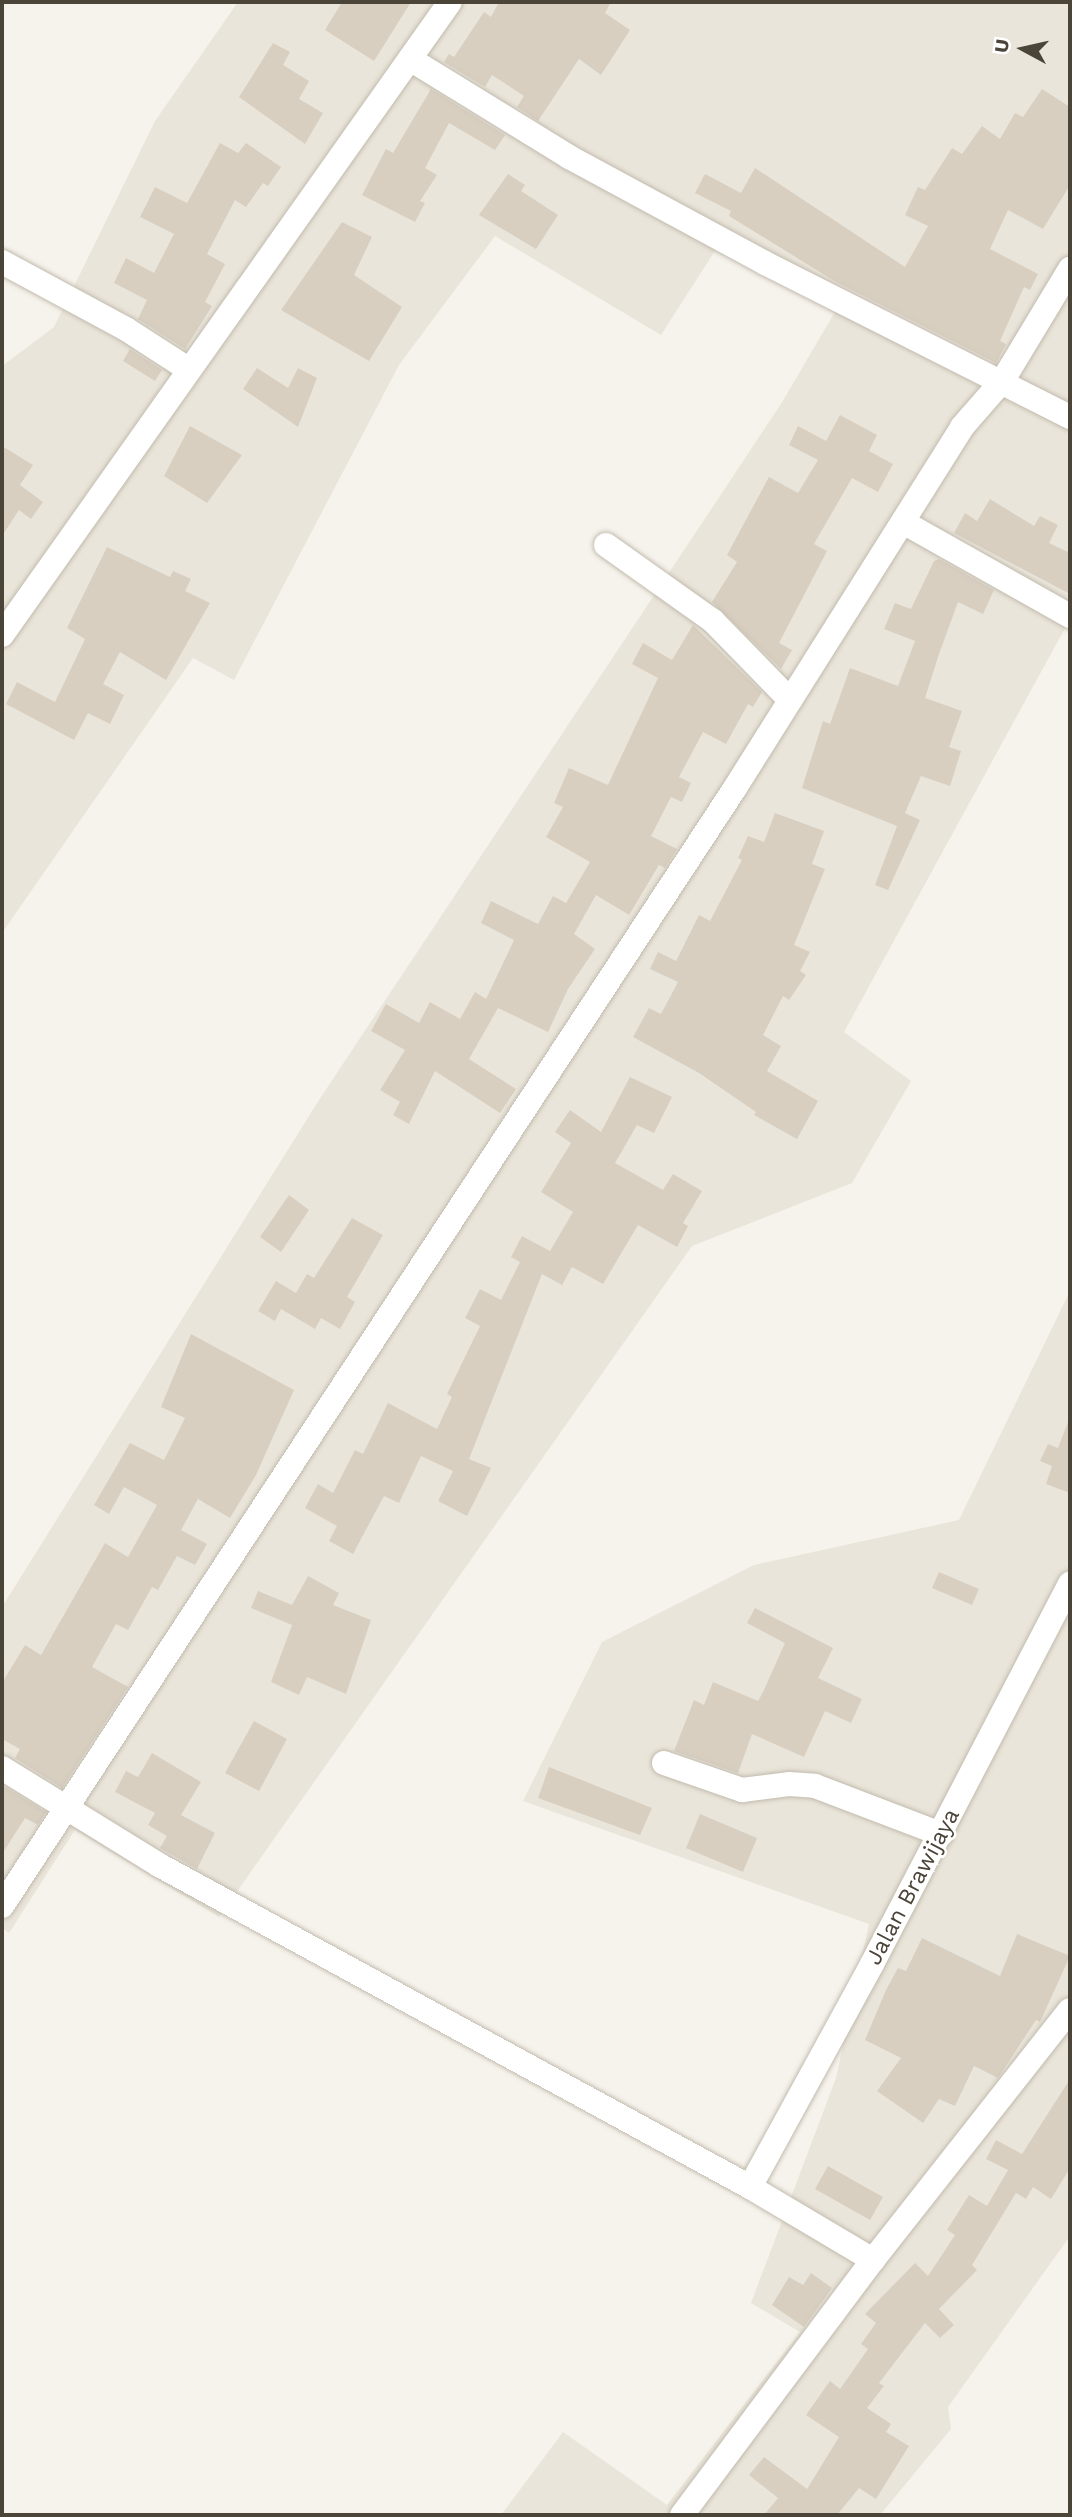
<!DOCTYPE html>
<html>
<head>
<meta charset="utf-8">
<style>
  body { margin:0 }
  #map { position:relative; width:1072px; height:2517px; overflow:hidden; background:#f6f3ec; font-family:"Work Sans",sans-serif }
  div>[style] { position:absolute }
  .residential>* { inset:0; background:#eae5da }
  .building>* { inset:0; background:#d8cfc1 }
  .roads { filter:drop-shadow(0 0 2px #c2bbae) drop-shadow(0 0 2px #c2bbae) }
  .minor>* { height:24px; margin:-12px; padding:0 12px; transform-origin:12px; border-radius:12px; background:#fff }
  span { translate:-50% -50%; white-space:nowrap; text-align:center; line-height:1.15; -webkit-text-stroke:5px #fff; paint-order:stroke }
  .street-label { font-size:23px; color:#4b4439 }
  .frame { position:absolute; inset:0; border:4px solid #4b4439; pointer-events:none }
  .north { position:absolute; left:988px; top:14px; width:70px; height:70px; -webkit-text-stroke:5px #fff; paint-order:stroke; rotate:278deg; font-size:19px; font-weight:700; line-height:28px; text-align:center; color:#4b4439 }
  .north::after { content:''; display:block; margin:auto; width:24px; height:32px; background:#4b4439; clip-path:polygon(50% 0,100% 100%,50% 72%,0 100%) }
</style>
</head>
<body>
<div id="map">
  <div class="residential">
    <i style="clip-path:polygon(238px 2px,1070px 2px,1070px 619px,844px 1032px,911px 1081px,852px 1183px,692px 1246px,219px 1917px,75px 1830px,9px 1933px,2px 1928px,2px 1607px,319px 1100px,781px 404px,836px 310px,720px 243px,661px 335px,495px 236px,399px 365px,234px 680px,193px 658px,2px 933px,2px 366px,54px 327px,155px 121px)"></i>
    <i style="clip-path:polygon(1070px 1291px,1070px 2236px,948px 2407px,951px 2429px,880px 2515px,501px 2515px,563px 2432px,667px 2505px,800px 2332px,751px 2303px,836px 2078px,869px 1924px,523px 1801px,602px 1642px,754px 1565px,959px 1520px)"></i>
  </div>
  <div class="building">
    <i style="clip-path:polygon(342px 2px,411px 2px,374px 61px,325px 30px)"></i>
    <i style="clip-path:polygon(499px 2px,611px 2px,605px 13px,630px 30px,601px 75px,579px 59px,538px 121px,517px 107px,524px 96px,492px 75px,485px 87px,444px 62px,449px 54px,454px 57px,484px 12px,491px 17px)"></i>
    <i style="clip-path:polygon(273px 43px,290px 52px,283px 65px,309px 81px,299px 99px,323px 113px,305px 144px,239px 97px)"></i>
    <i style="clip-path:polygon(431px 89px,505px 135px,495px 150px,449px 123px,425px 168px,437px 175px,420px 201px,425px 203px,415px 222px,362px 195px,386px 149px,393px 153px)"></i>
    <i style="clip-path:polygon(1042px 89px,1070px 107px,1070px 185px,1043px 229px,1008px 210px,990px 249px,1038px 274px,1030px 290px,1024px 287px,1000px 341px,1006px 344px,996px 363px,836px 282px,729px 216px,731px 211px,695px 193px,705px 174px,741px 193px,755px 168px,905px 267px,928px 226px,905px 215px,918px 187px,925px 190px,952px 148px,962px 154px,982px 126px,1000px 139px,1015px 113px,1023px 117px)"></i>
    <i style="clip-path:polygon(220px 143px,238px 153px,246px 143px,281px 167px,268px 186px,263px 183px,246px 207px,235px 200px,207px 254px,225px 264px,205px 302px,212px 306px,185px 349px,138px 319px,147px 300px,114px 283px,126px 258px,154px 273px,174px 234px,140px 217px,155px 187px,187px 203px)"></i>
    <i style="clip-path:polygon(508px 174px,525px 185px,521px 191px,558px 215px,536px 249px,479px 215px)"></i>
    <i style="clip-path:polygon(342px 222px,372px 237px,354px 275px,402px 307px,369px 361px,281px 310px)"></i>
    <i style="clip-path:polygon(130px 349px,162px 370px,155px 381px,123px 361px)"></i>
    <i style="clip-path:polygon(257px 368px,288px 388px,298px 368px,317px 378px,298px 427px,243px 389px)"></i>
    <i style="clip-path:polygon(840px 415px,877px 435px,869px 451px,893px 464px,878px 492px,852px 478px,814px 544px,827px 551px,779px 643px,792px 650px,781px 669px,712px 602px,737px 562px,727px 555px,769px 477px,798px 493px,818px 460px,789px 445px,798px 426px,826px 441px)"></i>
    <i style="clip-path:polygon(190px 426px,242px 455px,207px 503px,164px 476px)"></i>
    <i style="clip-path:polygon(2px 446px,33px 465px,20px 485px,43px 502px,31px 519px,19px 510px,2px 536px)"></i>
    <i style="clip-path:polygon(990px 499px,1034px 526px,1040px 516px,1058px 525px,1049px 543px,1070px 553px,1070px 594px,954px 533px,965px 513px,977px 521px)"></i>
    <i style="clip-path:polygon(107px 547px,170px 577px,173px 571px,191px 579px,185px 591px,210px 603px,166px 680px,120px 652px,103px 684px,124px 695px,110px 724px,88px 713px,74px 740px,6px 704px,17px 682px,55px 702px,85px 639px,67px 628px)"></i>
    <i style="clip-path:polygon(939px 559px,994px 590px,983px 614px,958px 602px,939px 654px,925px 698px,962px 711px,949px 747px,961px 751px,950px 786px,921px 776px,905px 813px,920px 820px,888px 890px,875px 885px,897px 826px,802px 788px,823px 721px,830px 724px,850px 668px,898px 686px,915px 641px,884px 629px,895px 603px,911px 609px,934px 561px)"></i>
    <i style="clip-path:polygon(693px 625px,762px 692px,753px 707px,748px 704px,726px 744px,703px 732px,679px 777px,691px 783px,682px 802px,671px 797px,651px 836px,677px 849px,665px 868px,659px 865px,629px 915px,596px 895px,574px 934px,595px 949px,568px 989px,548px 1032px,498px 1008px,469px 1059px,516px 1089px,500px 1113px,435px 1071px,409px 1124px,393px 1115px,400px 1102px,380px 1090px,405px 1050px,371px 1031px,386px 1004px,419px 1023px,430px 1002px,460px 1019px,475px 992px,486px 999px,514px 940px,481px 923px,491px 901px,538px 924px,553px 896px,566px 903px,590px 862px,546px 837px,563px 807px,554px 803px,569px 768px,608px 785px,658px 678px,632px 664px,643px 643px,672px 660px)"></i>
    <i style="clip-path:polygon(775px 813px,824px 831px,812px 864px,825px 869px,794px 945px,810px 952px,800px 971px,806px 975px,789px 1000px,783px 996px,763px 1035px,781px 1046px,767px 1071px,818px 1101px,797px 1139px,754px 1115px,756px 1112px,699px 1073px,633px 1037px,649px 1008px,661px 1014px,678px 982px,650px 969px,658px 952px,676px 961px,699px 915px,710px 921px,742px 860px,738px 858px,748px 836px,764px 842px)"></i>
    <i style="clip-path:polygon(630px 1077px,672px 1097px,654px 1133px,637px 1125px,615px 1163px,663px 1190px,673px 1174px,702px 1191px,683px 1223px,688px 1226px,677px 1247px,638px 1225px,603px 1284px,572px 1267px,562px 1285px,542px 1274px,469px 1459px,491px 1468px,467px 1516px,438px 1501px,453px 1471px,421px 1456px,399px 1503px,384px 1496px,353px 1554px,329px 1541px,337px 1526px,305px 1508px,318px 1484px,333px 1493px,355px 1450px,363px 1454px,388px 1403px,437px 1429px,452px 1397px,447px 1394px,480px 1326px,465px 1318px,480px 1289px,501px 1300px,520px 1262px,511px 1257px,522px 1236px,550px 1251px,573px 1212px,541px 1192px,571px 1143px,555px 1132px,570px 1110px,601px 1132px)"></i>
    <i style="clip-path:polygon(289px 1195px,309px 1210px,281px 1252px,260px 1237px)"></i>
    <i style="clip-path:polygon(352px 1218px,383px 1235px,347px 1297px,355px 1302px,340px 1329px,321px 1318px,315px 1329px,281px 1309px,275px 1321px,258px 1311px,276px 1281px,296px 1293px,307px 1274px,314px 1278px)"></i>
    <i style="clip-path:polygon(191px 1334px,294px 1390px,256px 1475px,230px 1518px,198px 1499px,181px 1530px,207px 1544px,195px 1565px,177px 1556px,158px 1590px,152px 1587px,128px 1630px,116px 1624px,92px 1667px,128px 1687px,62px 1788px,15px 1758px,20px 1749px,2px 1739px,2px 1683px,25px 1645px,41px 1655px,105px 1543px,128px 1557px,157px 1505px,124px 1487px,109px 1514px,94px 1505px,130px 1443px,164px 1460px,185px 1418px,161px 1407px)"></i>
    <i style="clip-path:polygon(1068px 1422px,1070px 1422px,1070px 1493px,1046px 1484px,1052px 1466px,1040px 1461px,1048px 1444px,1058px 1448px)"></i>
    <i style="clip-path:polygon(939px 1572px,979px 1589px,972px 1605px,932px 1588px)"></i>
    <i style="clip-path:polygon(308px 1576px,339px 1593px,333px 1605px,371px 1620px,346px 1694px,307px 1677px,299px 1695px,271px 1682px,292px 1625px,251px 1608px,258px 1591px,292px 1605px)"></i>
    <i style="clip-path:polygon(755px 1608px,833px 1648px,818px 1678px,862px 1699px,851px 1723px,825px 1711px,804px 1757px,752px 1734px,738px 1773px,674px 1751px,694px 1700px,704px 1705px,713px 1682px,758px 1701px,763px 1692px,785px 1643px,747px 1623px)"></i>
    <i style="clip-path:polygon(254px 1721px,287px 1739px,259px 1791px,225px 1773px)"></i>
    <i style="clip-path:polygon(152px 1753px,201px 1782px,181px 1815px,215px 1833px,197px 1869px,160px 1848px,167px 1836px,148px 1825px,155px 1813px,115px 1792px,126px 1771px,138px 1777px)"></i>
    <i style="clip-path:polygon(549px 1767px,652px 1808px,640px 1835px,538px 1798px)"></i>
    <i style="clip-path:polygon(2px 1785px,46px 1812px,38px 1825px,25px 1818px,2px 1854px)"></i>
    <i style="clip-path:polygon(700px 1814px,757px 1838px,743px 1872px,686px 1848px)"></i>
    <i style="clip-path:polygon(1017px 1934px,1070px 1956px,1040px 2022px,1036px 2020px,998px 2078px,974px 2066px,955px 2106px,939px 2099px,923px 2123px,877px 2091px,901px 2058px,865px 2040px,886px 1990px,898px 1968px,906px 1971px,922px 1938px,1000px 1976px)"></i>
    <i style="clip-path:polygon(1070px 2079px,1070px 2168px,1051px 2199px,1033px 2187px,1026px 2199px,1016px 2193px,972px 2265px,977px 2270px,939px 2309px,954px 2325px,940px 2338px,925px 2323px,879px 2383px,884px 2386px,867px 2408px,891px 2424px,886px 2432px,909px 2446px,876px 2499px,859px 2488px,837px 2515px,764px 2515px,778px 2498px,749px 2475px,764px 2457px,807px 2489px,839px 2437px,806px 2415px,830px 2381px,840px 2389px,868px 2349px,861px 2344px,876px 2323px,865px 2314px,915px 2263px,928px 2276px,955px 2235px,947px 2230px,969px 2195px,987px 2206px,1008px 2170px,986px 2159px,996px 2140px,1022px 2154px)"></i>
    <i style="clip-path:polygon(828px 2166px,883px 2197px,870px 2220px,815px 2189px)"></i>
    <i style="clip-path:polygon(811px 2273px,832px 2288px,804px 2327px,772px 2305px,789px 2277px,803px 2285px)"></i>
  </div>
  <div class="roads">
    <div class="minor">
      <i style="left:410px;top:59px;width:187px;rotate:31.6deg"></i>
      <i style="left:569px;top:157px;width:223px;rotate:28.4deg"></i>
      <i style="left:765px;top:263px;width:342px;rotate:26.8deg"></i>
      <i style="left:2px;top:262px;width:141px;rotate:28.4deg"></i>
      <i style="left:126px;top:329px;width:74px;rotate:32.8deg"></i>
      <i style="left:903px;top:522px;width:192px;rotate:29.4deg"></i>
      <i style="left:606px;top:545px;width:131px;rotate:35.4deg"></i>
      <i style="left:713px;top:621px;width:110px;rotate:45.7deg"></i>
      <i style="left:2px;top:635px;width:775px;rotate:-54.71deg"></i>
      <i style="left:664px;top:1763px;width:83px;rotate:19.1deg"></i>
      <i style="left:742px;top:1790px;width:47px;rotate:-7.3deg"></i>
      <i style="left:789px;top:1784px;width:26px;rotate:4deg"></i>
      <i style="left:815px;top:1786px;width:135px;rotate:20.9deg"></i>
      <i style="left:2px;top:1768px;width:185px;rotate:31.7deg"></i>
      <i style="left:159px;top:1865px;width:673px;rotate:28.58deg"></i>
      <i style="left:750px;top:2187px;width:143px;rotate:30.7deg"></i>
      <i style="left:2px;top:1906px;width:1337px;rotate:-56.75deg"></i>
      <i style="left:735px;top:788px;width:426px;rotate:-57.8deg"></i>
      <i style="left:962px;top:427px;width:62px;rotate:-48.9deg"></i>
      <i style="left:1003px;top:380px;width:130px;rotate:-58.9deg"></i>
      <i style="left:750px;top:2187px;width:254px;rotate:-61.3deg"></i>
      <i style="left:872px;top:1964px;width:429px;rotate:-62.5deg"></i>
      <i style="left:682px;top:2515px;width:319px;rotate:-53.2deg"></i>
      <i style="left:873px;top:2260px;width:318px;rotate:-51.8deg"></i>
    </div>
  </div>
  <div class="street-label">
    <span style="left:913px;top:1887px;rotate:-62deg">Jalan Brawijaya</span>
  </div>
  <div class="frame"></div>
  <div class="north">U</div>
</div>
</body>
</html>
